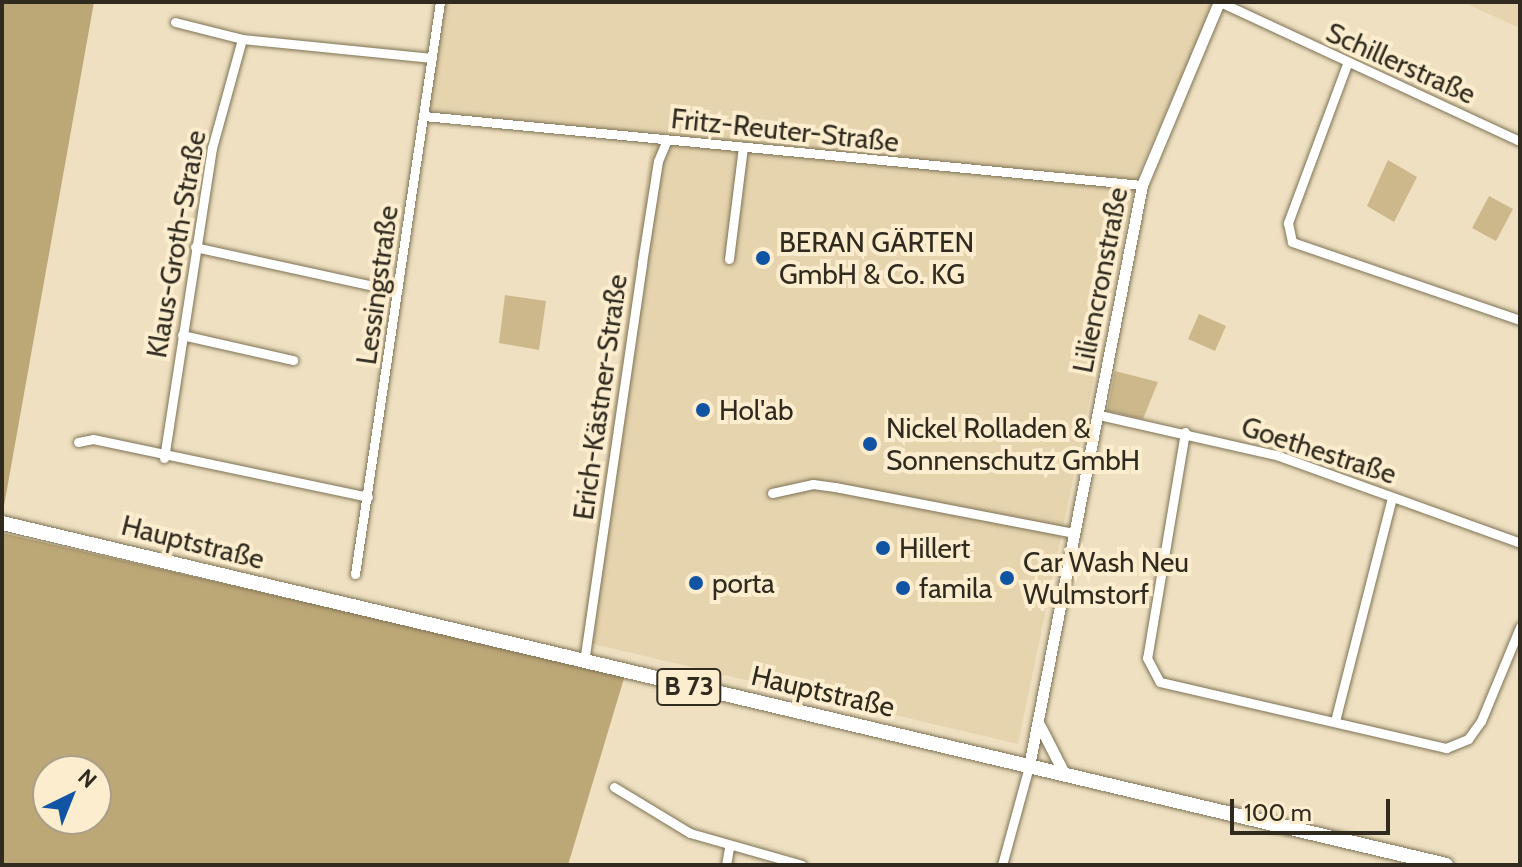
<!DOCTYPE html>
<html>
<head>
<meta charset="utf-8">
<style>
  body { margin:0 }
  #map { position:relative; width:1522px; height:867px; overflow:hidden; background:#eee0c1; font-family:Cabin,sans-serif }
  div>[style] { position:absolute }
  .built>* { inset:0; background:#e5d4ae }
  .green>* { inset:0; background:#ccb88b }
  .forest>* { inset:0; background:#bca777 }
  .roads { filter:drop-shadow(0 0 2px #7e7255) drop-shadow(0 0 2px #7e7255) }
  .minor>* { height:9px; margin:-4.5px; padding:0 4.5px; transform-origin:4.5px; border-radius:4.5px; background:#fff }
  .tertiary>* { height:11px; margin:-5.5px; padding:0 5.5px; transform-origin:5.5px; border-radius:5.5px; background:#fff }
  .primary>* { height:14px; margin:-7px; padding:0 7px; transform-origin:7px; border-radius:7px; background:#fff }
  .dots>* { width:22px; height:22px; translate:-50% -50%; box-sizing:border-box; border:4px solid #fbedce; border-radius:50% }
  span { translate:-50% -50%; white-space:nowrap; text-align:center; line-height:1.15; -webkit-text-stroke:8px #fbedce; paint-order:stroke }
  .shield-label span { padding:2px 6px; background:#fbedce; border:2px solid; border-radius:6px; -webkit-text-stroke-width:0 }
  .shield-label { font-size:26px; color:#302a1f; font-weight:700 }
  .street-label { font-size:28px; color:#302a1f }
  .poi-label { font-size:28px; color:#302a1f }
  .left { translate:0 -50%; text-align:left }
  .frame { position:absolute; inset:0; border:4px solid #302a1f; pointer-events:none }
  .north { position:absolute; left:32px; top:755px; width:80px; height:80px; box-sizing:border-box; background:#fbedce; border:2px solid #aa9f88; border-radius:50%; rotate:43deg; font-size:22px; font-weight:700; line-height:32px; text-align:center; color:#302a1f }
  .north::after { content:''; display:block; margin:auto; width:28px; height:36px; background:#1154a4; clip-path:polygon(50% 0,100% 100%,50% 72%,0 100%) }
  .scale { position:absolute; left:1230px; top:799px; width:160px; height:36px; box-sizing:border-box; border:4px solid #302a1f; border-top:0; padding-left:10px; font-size:24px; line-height:28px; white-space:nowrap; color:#302a1f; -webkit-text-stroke:6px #fbedce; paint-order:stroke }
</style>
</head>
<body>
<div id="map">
  <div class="built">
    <i style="clip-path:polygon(438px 2px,1215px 2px,1135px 181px,1018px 744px,581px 641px,651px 144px,421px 118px)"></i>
    <i style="clip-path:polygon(1470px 2px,1520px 2px,1520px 28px,1469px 5px)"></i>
  </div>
  <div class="green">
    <i style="clip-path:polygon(1388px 160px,1417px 177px,1394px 222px,1367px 206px)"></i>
    <i style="clip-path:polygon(1489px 196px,1513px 209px,1496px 241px,1472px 228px)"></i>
    <i style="clip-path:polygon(505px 295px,546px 301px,539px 350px,499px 343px)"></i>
    <i style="clip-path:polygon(1199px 314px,1226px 326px,1215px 351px,1188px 339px)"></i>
    <i style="clip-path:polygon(1115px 371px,1158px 382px,1143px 419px,1107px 411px)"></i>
  </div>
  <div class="forest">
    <i style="clip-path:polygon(2px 2px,94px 2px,2px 517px)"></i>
    <i style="clip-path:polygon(evenodd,2px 533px,625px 675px,568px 865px,2px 865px,2px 533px,48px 771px,96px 771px,96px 819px,48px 819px,48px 771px)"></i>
  </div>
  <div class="roads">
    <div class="minor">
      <i style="left:1220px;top:2px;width:331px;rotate:24.9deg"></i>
      <i style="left:175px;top:22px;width:69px;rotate:14.2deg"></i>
      <i style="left:242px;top:39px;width:191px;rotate:5.7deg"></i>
      <i style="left:1347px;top:64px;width:170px;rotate:110.4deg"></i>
      <i style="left:1288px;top:223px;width:19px;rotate:78deg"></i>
      <i style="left:1292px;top:242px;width:241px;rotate:18.9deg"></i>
      <i style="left:424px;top:116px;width:721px;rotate:5.49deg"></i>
      <i style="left:195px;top:247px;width:207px;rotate:12.3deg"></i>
      <i style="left:729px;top:259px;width:113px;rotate:-82.9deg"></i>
      <i style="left:182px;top:335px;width:114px;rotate:12.7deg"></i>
      <i style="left:1099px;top:415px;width:185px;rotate:12.8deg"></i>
      <i style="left:1279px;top:456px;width:256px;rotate:19.8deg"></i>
      <i style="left:1185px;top:432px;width:229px;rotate:99.5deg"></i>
      <i style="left:1147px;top:658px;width:27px;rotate:62deg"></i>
      <i style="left:1160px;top:682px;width:294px;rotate:13deg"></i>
      <i style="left:1446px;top:748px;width:24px;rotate:-22deg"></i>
      <i style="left:1468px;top:739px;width:22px;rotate:-54deg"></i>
      <i style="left:1481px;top:721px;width:102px;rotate:-67.5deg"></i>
      <i style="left:78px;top:442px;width:15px;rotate:-11deg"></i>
      <i style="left:93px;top:439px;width:281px;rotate:11.9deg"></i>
      <i style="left:164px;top:458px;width:314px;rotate:-81.2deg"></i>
      <i style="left:212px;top:148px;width:113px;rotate:-74.6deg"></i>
      <i style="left:772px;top:493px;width:42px;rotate:-12.4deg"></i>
      <i style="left:813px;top:484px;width:22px;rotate:8deg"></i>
      <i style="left:835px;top:487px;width:244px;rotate:10.9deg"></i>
      <i style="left:355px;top:574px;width:578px;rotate:-81.55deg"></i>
      <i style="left:584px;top:662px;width:403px;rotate:-81.7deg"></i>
      <i style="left:642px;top:263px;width:103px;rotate:-81.1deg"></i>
      <i style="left:658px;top:161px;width:23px;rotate:-67deg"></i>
      <i style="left:1335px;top:721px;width:231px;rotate:-75.7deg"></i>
      <i style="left:614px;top:787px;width:89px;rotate:31.2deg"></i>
      <i style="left:690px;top:833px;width:116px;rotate:15.9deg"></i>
      <i style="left:726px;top:865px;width:17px;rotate:-80deg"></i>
      <i style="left:1002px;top:865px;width:103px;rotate:-74.7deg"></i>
    </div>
    <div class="tertiary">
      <i style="left:1040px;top:726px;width:55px;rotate:63deg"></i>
      <i style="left:1029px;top:766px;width:592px;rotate:-78.99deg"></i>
      <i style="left:1142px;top:185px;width:199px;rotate:-67.2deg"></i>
    </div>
    <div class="primary">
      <i style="left:2px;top:523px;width:1484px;rotate:13.32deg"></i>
    </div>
  </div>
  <div class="dots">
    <i style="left:763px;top:258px;background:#1154a4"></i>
    <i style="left:703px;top:410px;background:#1154a4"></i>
    <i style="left:870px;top:444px;background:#1154a4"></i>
    <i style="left:883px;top:548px;background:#1154a4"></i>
    <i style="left:1007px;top:578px;background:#1154a4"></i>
    <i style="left:696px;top:583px;background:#1154a4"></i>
    <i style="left:903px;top:588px;background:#1154a4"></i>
  </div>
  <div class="shield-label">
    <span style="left:689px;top:687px">B 73</span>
  </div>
  <div class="street-label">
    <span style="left:1401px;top:63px;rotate:24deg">Schillerstraße</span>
    <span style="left:785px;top:130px;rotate:6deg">Fritz-Reuter-Straße</span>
    <span style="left:176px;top:244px;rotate:-80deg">Klaus-Groth-Straße</span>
    <span style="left:1100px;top:280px;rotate:-79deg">Liliencronstraße</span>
    <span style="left:377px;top:285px;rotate:-82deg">Lessingstraße</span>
    <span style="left:600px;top:397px;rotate:-82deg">Erich-Kästner-Straße</span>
    <span style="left:1319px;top:450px;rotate:18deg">Goethestraße</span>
    <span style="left:193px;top:542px;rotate:14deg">Hauptstraße</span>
    <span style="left:823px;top:691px;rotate:13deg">Hauptstraße</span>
  </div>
  <div class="poi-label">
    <span class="left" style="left:779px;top:258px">BERAN GÄRTEN<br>GmbH &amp; Co. KG</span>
    <span class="left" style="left:719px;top:410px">Hol'ab</span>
    <span class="left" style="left:886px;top:444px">Nickel Rolladen &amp;<br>Sonnenschutz GmbH</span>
    <span class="left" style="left:899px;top:548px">Hillert</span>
    <span class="left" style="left:1023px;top:578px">Car Wash Neu<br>Wulmstorf</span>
    <span class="left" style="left:712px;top:583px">porta</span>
    <span class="left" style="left:919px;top:588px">famila</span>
  </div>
  <div class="frame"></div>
  <div class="north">N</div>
  <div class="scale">100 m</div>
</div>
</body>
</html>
